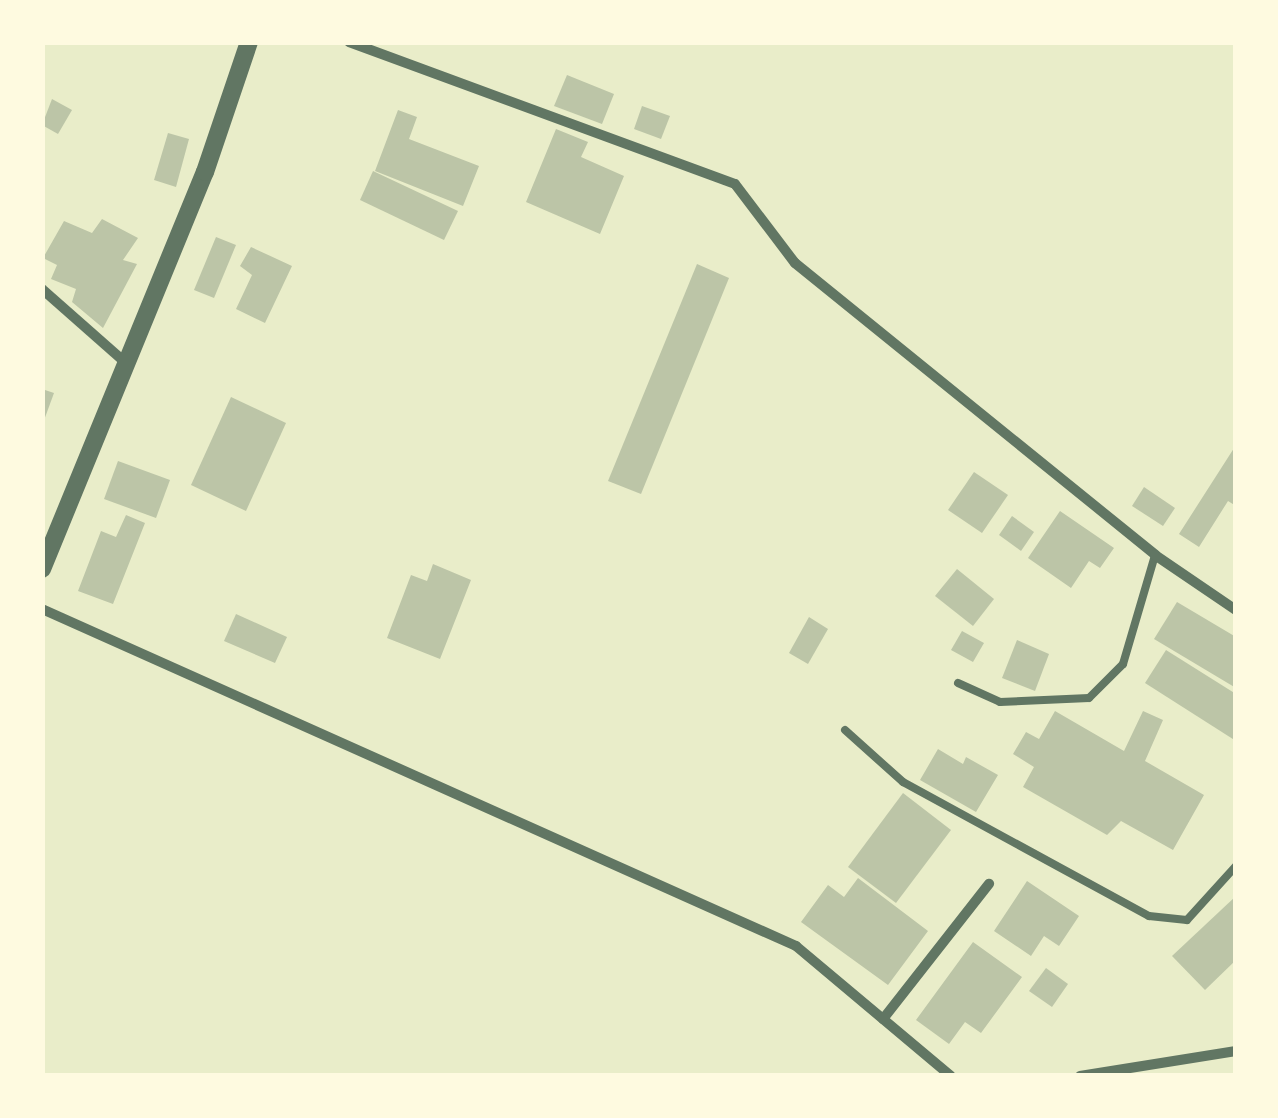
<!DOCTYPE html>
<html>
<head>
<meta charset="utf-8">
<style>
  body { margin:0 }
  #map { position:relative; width:1278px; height:1118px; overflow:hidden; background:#e9edc9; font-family:Poppins,sans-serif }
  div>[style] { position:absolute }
  .building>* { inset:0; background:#bcc5a7 }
  .service>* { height:8px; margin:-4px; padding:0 4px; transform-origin:4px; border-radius:4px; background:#617663 }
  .minor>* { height:10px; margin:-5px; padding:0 5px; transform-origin:5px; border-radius:5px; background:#617663 }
  .tertiary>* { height:18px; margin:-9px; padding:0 9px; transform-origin:9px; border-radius:9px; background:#617663 }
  span { translate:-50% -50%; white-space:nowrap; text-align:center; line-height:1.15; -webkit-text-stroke:10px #fefae0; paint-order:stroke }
  .frame { position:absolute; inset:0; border:45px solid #fefae0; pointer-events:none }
</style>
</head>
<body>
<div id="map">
  <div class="building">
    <i style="clip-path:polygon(567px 75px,614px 94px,602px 124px,554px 106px)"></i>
    <i style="clip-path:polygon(52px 99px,72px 110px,58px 134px,42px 125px)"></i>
    <i style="clip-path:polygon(642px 106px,670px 116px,661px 139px,634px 129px)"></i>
    <i style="clip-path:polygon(398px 110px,417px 117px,409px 139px,479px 166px,463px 206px,375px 171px)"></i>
    <i style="clip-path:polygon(556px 129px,588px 142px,581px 157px,624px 176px,600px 234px,526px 202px)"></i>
    <i style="clip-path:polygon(168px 133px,189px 139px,176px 187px,154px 180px)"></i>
    <i style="clip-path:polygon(373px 171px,458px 211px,444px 240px,360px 200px)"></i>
    <i style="clip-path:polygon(102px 219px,138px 238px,123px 260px,137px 264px,103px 328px,72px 302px,76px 289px,51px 279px,57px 265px,43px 258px,64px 221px,92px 233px)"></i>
    <i style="clip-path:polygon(216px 237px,236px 245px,214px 298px,194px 290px)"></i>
    <i style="clip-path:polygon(251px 247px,292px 266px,265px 323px,236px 309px,252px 275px,240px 266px)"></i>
    <i style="clip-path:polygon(697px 264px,729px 278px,641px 494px,608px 481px)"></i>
    <i style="clip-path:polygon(42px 389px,54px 393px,43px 423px,42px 423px)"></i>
    <i style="clip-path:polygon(231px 397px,286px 423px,246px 511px,191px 485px)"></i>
    <i style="clip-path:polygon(1236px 445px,1236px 506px,1228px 501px,1199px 547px,1179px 534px)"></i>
    <i style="clip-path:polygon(118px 461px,170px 480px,156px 518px,104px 499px)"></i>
    <i style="clip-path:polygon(974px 472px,1008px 495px,982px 533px,948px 510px)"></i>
    <i style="clip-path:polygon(1144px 487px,1175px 508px,1163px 526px,1132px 506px)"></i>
    <i style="clip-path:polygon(1060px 511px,1114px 548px,1100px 568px,1089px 561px,1071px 588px,1028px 558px)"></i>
    <i style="clip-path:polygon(126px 515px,145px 523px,113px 604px,78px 591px,101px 531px,116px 537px)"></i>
    <i style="clip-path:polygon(1012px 516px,1034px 532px,1021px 551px,999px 535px)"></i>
    <i style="clip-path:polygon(433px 564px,471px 580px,440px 659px,387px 638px,411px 575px,427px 581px)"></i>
    <i style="clip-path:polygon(957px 569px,994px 599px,973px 626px,935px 596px)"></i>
    <i style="clip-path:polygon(1177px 602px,1236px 637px,1236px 688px,1154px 639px)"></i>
    <i style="clip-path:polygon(236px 614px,287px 637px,275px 663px,224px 641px)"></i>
    <i style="clip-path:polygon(809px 617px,828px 629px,808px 664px,789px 653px)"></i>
    <i style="clip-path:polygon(962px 631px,984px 643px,973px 662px,951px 650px)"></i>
    <i style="clip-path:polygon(1017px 640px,1049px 654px,1035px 691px,1002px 678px)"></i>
    <i style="clip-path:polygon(1166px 650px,1236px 694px,1236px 741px,1145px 683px)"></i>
    <i style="clip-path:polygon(1055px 711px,1124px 751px,1143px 711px,1163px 720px,1145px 761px,1204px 795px,1173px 850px,1121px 821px,1107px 835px,1023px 787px,1034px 767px,1013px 754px,1026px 732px,1039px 739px)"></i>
    <i style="clip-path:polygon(938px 749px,963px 764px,966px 757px,998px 775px,976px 812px,920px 780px)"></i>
    <i style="clip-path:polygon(903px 793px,951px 830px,896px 903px,848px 867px)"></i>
    <i style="clip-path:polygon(858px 878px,928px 931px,888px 985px,801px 922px,828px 885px,844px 897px)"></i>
    <i style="clip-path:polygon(1027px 881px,1079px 916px,1059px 946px,1044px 936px,1031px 956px,994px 931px)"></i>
    <i style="clip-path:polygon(1236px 896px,1236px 960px,1205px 990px,1172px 956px)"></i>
    <i style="clip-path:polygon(973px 942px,1022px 977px,981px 1033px,965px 1022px,949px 1044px,916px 1020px)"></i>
    <i style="clip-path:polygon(1046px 968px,1068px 984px,1052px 1007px,1029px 991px)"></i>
  </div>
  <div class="service">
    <i style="left:958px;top:683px;width:46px;rotate:24.3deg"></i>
    <i style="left:1000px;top:702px;width:89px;rotate:-2.6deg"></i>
    <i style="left:1089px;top:698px;width:48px;rotate:-45deg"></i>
    <i style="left:1123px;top:664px;width:114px;rotate:-73.6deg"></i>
    <i style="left:845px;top:730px;width:78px;rotate:41.9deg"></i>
    <i style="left:903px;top:782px;width:280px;rotate:28.6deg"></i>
    <i style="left:1149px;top:916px;width:38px;rotate:6deg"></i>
    <i style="left:1187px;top:920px;width:73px;rotate:-47.8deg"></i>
  </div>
  <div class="minor">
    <i style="left:349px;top:42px;width:411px;rotate:20.2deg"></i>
    <i style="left:735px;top:184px;width:99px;rotate:52.8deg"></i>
    <i style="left:795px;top:263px;width:464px;rotate:39deg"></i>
    <i style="left:1155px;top:555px;width:98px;rotate:34.2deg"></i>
    <i style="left:42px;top:289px;width:113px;rotate:41.4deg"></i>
    <i style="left:42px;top:609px;width:826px;rotate:24.08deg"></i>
    <i style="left:796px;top:946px;width:202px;rotate:40deg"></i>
    <i style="left:883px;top:1019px;width:172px;rotate:-51.9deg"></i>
    <i style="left:1080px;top:1076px;width:158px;rotate:-9.1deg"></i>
  </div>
  <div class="tertiary">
    <i style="left:42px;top:569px;width:429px;rotate:-67.7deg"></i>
    <i style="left:205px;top:172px;width:137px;rotate:-71.3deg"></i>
  </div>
  <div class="frame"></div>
</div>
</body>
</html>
